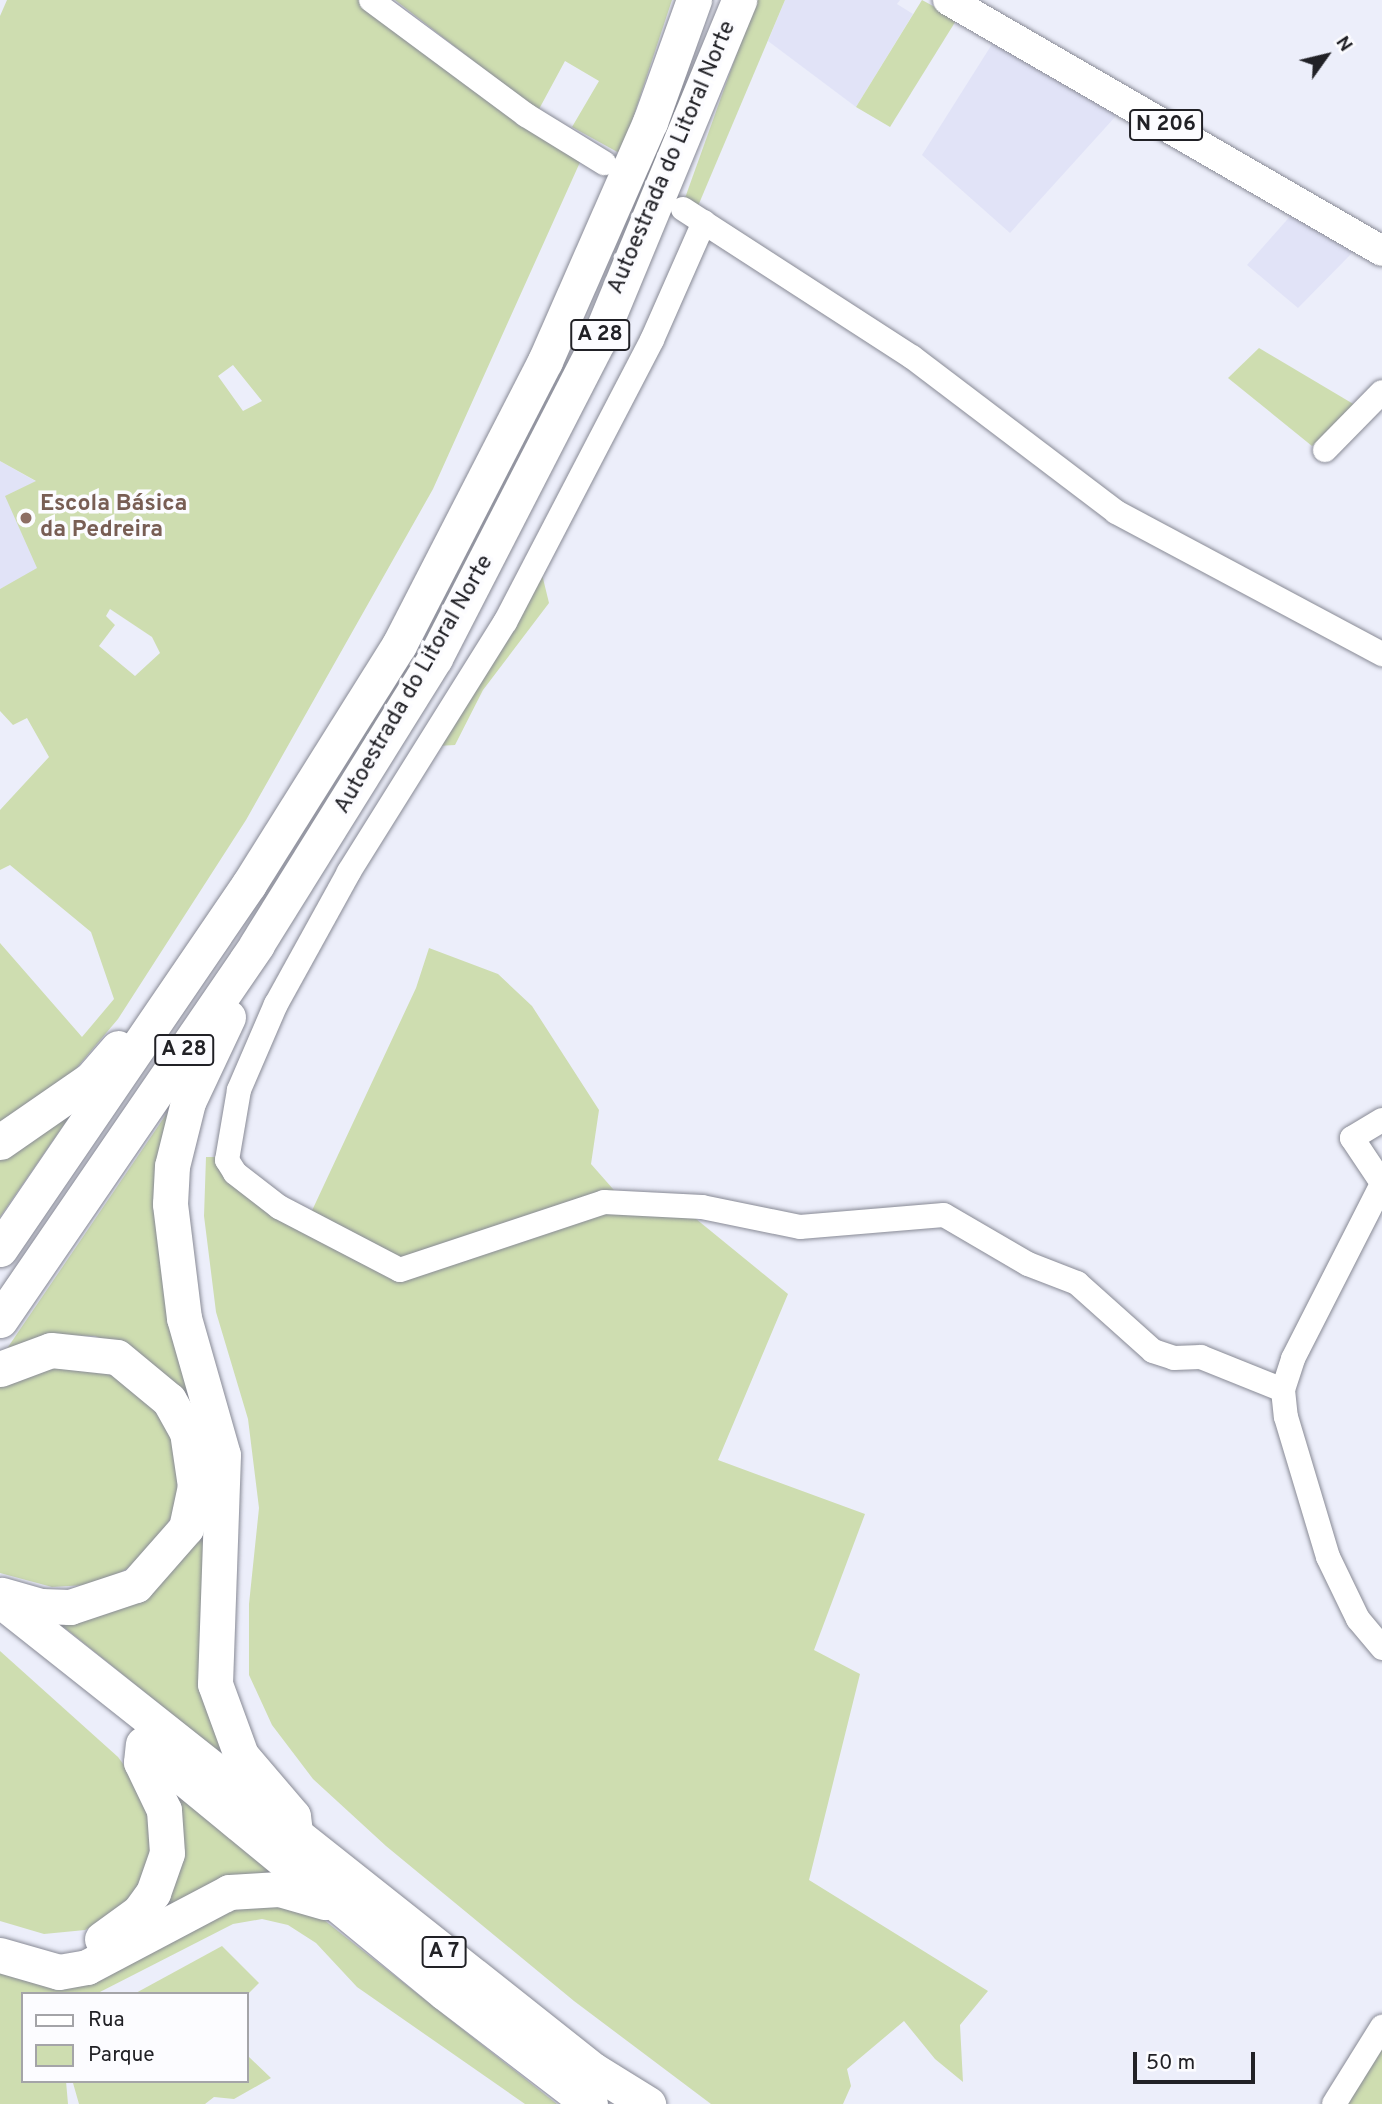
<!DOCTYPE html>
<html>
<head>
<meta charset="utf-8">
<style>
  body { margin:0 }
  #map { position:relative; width:1382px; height:2104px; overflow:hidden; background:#eceefa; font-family:Overpass,sans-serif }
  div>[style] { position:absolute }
  .built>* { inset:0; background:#e1e3f7 }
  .green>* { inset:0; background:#ceddb0 }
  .roads { filter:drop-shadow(0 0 2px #888a95) drop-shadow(0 0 2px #888a95) }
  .minor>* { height:24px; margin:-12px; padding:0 12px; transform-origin:12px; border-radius:12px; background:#fff }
  .major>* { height:30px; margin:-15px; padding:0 15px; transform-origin:15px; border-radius:15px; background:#fff }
  .highway>* { height:35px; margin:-17.5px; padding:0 17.5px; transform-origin:17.5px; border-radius:17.5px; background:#fff }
  .dots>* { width:19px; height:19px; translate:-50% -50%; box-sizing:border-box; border:4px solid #fcfcff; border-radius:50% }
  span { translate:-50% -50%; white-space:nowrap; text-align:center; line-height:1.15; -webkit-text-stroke:7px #fcfcff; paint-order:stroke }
  .shield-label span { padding:2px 5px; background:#fcfcff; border:2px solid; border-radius:5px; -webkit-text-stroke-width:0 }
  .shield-label { font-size:21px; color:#212126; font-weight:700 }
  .street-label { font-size:23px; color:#212126 }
  .education-label { font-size:23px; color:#785e54; font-weight:700 }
  .left { translate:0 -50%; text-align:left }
  .legend { position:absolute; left:21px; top:1992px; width:228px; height:91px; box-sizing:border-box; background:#fcfcff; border:2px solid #a4a4a8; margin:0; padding:9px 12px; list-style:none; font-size:21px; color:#212126 }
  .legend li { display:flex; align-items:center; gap:14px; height:35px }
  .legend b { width:35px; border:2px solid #a4a4a8 }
  .north { position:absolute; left:1291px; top:21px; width:70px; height:70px; -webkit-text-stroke:5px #fcfcff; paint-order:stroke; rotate:56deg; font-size:19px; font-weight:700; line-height:28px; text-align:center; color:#212126 }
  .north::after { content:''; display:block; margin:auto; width:24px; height:32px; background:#212126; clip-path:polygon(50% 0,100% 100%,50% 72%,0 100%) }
  .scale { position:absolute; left:1133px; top:2052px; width:122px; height:32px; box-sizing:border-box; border:4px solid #212126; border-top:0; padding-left:9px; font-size:21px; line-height:24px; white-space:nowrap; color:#212126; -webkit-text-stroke:5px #fcfcff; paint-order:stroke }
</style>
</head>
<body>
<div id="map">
  <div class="built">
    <i style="clip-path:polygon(785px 0,900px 0,897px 4px,913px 14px,856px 107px,768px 41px)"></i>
    <i style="clip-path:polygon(994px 41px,1114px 109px,1115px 117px,1010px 233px,922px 155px)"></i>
    <i style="clip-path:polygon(1293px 213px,1356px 249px,1298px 308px,1247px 265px)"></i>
    <i style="clip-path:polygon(0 461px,37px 482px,69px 554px,0 589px)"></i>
  </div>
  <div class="green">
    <i style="clip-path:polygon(evenodd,7px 0,365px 0,581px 160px,433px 489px,246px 820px,118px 1019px,63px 1084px,0 1127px,0 943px,82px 1037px,114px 999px,91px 932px,10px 865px,0 870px,0 810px,49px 757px,27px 718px,13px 725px,0 711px,0 589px,37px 568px,5px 496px,36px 481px,0 461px,0 16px,7px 0,233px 365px,262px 401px,243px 411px,218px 376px,233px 365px,7px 0,110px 609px,152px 637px,160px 653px,135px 676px,99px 646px,115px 625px,106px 616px,110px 609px)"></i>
    <i style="clip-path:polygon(395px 0,672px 0,621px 154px,572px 127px,599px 81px,565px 61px,538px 111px)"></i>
    <i style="clip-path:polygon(756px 0,785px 0,698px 206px,685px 198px)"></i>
    <i style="clip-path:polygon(922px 0,957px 19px,890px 127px,856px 107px)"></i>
    <i style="clip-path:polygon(1259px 348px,1355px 405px,1312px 446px,1228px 378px)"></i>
    <i style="clip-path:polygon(540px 566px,549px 603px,483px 690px,455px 745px,437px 746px)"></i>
    <i style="clip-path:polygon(429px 948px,498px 974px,532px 1006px,599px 1110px,591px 1164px,635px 1214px,690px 1214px,788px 1294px,718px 1460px,865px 1514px,814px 1650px,860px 1674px,809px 1880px,988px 1991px,960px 2025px,963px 2082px,935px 2059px,904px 2021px,847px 2069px,851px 2086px,843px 2104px,711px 2104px,574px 2001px,386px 1846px,313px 1779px,272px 1725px,249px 1675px,249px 1604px,259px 1508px,248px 1419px,216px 1312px,204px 1216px,206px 1157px,219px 1157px,309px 1217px,416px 988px)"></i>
    <i style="clip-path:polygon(180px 1094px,166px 1163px,213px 1455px,204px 1615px,244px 1772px,49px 1615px,97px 1611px,201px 1512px,141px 1356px,95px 1336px,50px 1335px,6px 1350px)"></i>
    <i style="clip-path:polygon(76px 1107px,0 1217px,0 1149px)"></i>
    <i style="clip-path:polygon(44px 1363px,92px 1363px,137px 1385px,170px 1423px,179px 1465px,176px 1507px,154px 1551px,103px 1584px,52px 1587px,0 1573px,0 1385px)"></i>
    <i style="clip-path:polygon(0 1651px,118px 1757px,148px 1798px,156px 1835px,149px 1877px,123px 1910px,85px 1930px,44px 1934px,0 1921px)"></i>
    <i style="clip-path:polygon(163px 1778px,288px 1880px,154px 1911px)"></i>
    <i style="clip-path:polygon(264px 1901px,324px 1920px,557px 2104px,525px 2104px,357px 1987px,316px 1943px,288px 1925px,262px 1919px,233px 1924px,96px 1994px,23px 1994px,23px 2081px,66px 2081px,68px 2104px,0 2104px,0 1965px,13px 1972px)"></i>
    <i style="clip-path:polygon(222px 1946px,259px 1983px,247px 1995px,134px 1994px)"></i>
    <i style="clip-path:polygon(1382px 2041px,1382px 2104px,1348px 2104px)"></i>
    <i style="clip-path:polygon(247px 2055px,271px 2078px,234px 2099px,214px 2097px,205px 2104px,79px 2104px,73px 2083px,247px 2081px)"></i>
  </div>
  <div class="roads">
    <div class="minor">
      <i style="left:371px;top:0;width:193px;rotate:36.6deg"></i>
      <i style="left:526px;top:115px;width:92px;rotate:31.6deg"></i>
      <i style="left:683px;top:209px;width:273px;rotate:32.9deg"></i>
      <i style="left:912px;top:357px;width:256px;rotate:37.2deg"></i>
      <i style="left:1116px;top:512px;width:302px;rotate:28.1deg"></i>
      <i style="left:704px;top:222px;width:129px;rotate:113.8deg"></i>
      <i style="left:652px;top:340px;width:318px;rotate:117.5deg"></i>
      <i style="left:505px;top:622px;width:295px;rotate:122deg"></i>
      <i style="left:349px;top:872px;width:151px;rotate:118.9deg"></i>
      <i style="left:276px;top:1004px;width:94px;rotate:113.3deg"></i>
      <i style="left:239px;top:1090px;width:71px;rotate:99.7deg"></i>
      <i style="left:227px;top:1160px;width:15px;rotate:58deg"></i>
      <i style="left:235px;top:1173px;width:56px;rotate:37.7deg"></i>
      <i style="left:279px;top:1207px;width:136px;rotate:27.5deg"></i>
      <i style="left:400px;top:1270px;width:215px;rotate:-18.4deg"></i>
      <i style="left:604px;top:1202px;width:98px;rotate:2.9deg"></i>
      <i style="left:702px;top:1207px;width:100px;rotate:11.5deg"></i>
      <i style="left:800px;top:1227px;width:144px;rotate:-4.8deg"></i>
      <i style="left:944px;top:1215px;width:97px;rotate:30.3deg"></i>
      <i style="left:1028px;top:1264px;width:53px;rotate:21.2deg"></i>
      <i style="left:1077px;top:1283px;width:102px;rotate:41.8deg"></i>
      <i style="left:1153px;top:1351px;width:22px;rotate:18deg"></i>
      <i style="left:1174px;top:1358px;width:27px;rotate:-2deg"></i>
      <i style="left:1201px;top:1357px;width:88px;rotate:21.9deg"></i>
      <i style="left:1325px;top:450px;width:81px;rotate:-45.5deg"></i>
      <i style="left:1382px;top:1120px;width:35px;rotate:149deg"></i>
      <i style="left:1352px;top:1138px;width:54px;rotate:56.3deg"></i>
      <i style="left:1382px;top:1184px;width:196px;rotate:117deg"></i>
      <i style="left:1293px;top:1359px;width:33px;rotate:108deg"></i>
      <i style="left:1283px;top:1390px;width:27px;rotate:84deg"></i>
      <i style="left:1286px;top:1417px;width:146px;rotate:73.3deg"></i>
      <i style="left:1328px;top:1557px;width:69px;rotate:64.2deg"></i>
      <i style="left:1358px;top:1619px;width:38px;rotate:50deg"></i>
      <i style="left:1334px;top:2104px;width:91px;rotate:-58.1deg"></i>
    </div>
    <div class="major">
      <i style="left:948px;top:0;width:501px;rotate:30.04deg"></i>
    </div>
    <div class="highway">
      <i style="left:228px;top:1017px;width:94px;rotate:115.2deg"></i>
      <i style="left:188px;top:1102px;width:66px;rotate:104deg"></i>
      <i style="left:172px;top:1166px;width:38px;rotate:93deg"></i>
      <i style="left:170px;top:1204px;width:115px;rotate:83deg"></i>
      <i style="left:184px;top:1318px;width:142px;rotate:74.1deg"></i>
      <i style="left:223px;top:1455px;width:229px;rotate:92deg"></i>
      <i style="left:215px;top:1684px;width:76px;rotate:69.9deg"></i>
      <i style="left:241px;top:1755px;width:80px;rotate:49.6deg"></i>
      <i style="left:293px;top:1816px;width:17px;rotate:83deg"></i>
      <i style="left:0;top:1142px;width:111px;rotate:-34.7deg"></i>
      <i style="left:91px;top:1079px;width:41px;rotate:-48.9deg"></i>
      <i style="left:0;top:1249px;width:442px;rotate:-55.7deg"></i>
      <i style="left:249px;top:884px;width:282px;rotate:-57.9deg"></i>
      <i style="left:399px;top:645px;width:319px;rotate:-62.8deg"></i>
      <i style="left:545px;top:361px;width:261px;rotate:-66.3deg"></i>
      <i style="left:650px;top:122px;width:130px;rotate:-70.2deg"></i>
      <i style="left:0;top:1320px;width:455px;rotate:-55.6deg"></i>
      <i style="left:257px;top:944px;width:337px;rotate:-58.1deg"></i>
      <i style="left:435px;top:658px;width:356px;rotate:-62.8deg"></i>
      <i style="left:598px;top:341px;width:369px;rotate:-67.5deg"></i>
      <i style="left:0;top:1369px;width:54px;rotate:-20.4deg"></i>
      <i style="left:51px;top:1350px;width:66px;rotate:6.1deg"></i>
      <i style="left:117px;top:1357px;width:67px;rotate:39.6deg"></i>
      <i style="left:169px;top:1400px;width:37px;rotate:61deg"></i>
      <i style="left:187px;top:1432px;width:55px;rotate:81.6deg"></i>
      <i style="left:195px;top:1486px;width:43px;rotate:102.1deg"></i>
      <i style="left:186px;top:1528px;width:76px;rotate:131.3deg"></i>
      <i style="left:136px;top:1585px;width:70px;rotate:161.6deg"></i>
      <i style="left:70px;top:1607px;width:29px;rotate:-178deg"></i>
      <i style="left:41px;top:1606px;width:41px;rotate:-164.2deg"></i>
      <i style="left:0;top:1600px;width:757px;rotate:38.4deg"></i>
      <i style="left:593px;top:2070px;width:65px;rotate:31.7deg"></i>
      <i style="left:159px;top:1758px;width:369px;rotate:39.4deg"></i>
      <i style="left:444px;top:1992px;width:184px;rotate:37.5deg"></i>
      <i style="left:102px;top:1939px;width:46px;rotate:-36.1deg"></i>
      <i style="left:139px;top:1912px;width:24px;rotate:-54deg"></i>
      <i style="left:153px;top:1893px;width:42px;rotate:-70.7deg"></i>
      <i style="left:167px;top:1853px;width:43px;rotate:-94deg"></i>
      <i style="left:164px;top:1810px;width:53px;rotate:-115.6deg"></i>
      <i style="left:141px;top:1762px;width:18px;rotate:-84deg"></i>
      <i style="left:0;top:1955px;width:61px;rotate:16.1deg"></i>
      <i style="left:59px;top:1972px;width:28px;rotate:-10deg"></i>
      <i style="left:87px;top:1967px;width:161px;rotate:-27.8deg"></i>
      <i style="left:229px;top:1892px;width:50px;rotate:-3.4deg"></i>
      <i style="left:279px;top:1889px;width:48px;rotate:15.8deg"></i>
    </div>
  </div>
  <div class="dots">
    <i style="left:26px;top:518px;background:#8d6e63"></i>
  </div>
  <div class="shield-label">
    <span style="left:1166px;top:125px">N 206</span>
    <span style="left:600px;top:335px">A 28</span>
    <span style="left:184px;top:1050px">A 28</span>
    <span style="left:444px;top:1952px">A 7</span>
  </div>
  <div class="street-label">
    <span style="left:673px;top:158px;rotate:-67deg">Autoestrada do Litoral Norte</span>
    <span style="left:415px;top:685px;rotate:-60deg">Autoestrada do Litoral Norte</span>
  </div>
  <div class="education-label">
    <span class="left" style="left:40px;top:518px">Escola Básica<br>da Pedreira</span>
  </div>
  <ul class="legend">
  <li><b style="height:9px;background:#fff"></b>Rua</li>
  <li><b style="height:19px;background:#ceddb0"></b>Parque</li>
  </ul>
  <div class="north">N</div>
  <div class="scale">50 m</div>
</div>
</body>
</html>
